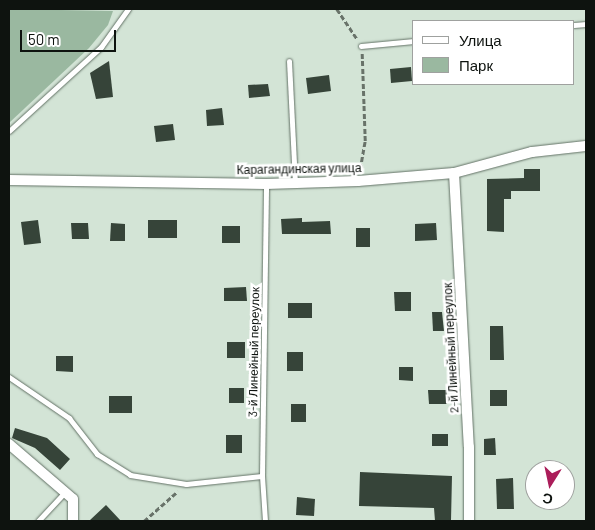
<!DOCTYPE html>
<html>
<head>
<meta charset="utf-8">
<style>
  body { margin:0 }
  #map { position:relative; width:595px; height:530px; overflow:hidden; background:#d3e4d6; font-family:Barlow,sans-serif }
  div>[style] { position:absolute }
  .green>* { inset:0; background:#9ab8a0 }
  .building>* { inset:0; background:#364439 }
  .path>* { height:2.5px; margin-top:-1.25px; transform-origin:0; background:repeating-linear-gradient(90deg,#687269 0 5px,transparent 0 7.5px) }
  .roads { filter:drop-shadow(0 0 1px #637266) drop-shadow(0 0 1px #637266) }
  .service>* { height:5px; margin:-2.5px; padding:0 2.5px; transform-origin:2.5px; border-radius:2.5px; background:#fff }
  .minor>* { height:10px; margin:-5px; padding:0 5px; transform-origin:5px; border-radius:5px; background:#fff }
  span { translate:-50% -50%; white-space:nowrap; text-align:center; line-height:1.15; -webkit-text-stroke:5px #fff; paint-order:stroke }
  .street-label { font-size:12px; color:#0e130f }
  .frame { position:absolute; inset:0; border:10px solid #0e130f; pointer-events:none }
  .legend { position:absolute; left:412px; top:20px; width:162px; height:65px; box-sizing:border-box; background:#fff; border:1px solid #9fa19f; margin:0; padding:6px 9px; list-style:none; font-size:15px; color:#0e130f }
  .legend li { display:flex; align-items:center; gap:10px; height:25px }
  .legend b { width:25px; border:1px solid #9fa19f }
  .north { position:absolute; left:525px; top:460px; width:50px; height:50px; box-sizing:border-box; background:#fff; border:1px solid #9fa19f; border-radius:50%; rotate:190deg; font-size:14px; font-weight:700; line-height:20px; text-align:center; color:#0e130f }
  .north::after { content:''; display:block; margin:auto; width:18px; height:22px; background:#ab1d5a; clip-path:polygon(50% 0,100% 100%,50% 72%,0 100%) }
  .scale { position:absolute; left:20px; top:30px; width:96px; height:22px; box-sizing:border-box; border:2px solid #0e130f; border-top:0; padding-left:6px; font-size:15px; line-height:18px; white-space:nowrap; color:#0e130f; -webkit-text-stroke:4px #fff; paint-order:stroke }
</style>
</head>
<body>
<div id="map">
  <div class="green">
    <i style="clip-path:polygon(9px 9px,113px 11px,108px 25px,89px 48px,9px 123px)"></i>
  </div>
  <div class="building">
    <i style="clip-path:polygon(109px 61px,113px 97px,96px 99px,90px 73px)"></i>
    <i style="clip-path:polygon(411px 67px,412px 81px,391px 83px,390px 69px)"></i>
    <i style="clip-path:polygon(329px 75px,331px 91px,308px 94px,306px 78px)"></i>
    <i style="clip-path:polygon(268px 84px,270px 96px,249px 98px,248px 85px)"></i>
    <i style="clip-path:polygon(222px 108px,224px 125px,207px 126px,206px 110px)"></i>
    <i style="clip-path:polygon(173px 124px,175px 140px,156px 142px,154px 126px)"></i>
    <i style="clip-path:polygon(524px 169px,540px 169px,540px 191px,511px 191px,511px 199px,504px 199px,504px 232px,487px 231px,487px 179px,524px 178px)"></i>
    <i style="clip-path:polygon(302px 218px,302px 222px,330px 221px,331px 234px,282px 234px,281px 219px)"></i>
    <i style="clip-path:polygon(38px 220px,41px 243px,24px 245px,21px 222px)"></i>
    <i style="clip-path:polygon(148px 220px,177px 220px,177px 238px,148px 238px)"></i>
    <i style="clip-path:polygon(71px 223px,88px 223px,89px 239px,72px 239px)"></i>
    <i style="clip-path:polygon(111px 223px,125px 224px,125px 241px,110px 241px)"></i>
    <i style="clip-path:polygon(436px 223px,437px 240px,415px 241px,415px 224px)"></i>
    <i style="clip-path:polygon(222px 226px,240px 226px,240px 243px,222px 243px)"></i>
    <i style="clip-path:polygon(356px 228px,370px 228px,370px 247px,356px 247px)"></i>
    <i style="clip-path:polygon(246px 287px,247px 301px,224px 301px,224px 288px)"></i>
    <i style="clip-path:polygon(394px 292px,411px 292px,411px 311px,395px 311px)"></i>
    <i style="clip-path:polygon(288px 303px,312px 303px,312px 318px,288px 318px)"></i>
    <i style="clip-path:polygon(432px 312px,442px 312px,444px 331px,433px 331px)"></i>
    <i style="clip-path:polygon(490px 326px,503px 326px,504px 360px,490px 360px)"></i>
    <i style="clip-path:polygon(227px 342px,245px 342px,245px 358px,227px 358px)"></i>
    <i style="clip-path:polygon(287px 352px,303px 352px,303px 371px,287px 371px)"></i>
    <i style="clip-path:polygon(56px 356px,73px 356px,73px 372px,56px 371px)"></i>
    <i style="clip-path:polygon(399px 367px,413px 367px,413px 381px,399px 380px)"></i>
    <i style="clip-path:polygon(229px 388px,244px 388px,244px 403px,229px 403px)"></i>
    <i style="clip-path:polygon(428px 390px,447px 390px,447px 404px,429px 404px)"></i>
    <i style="clip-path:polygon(490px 390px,507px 390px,507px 406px,490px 406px)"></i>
    <i style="clip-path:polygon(109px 396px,132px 396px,132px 413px,109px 413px)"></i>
    <i style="clip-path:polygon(291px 404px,306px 404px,306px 422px,291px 422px)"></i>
    <i style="clip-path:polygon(15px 428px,47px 438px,70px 459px,60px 470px,35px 448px,12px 438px)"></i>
    <i style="clip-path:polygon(432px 434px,448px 434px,448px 446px,432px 446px)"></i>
    <i style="clip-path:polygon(226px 435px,242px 435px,242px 453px,226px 453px)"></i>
    <i style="clip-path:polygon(495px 438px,496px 455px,484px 455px,484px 439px)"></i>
    <i style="clip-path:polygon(360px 472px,452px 476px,451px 521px,435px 521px,434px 508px,359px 506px)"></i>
    <i style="clip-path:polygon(513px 478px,514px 509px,497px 509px,496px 479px)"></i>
    <i style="clip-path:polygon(297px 497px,315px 499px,314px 516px,296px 515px)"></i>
    <i style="clip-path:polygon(106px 505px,121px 521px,89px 521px)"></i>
  </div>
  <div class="path">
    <i style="left:337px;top:9px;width:36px;rotate:56deg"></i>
    <i style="left:360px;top:169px;width:28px;rotate:-80deg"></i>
    <i style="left:365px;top:141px;width:88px;rotate:-92deg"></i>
    <i style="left:144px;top:521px;width:45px;rotate:-41.4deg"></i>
  </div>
  <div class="roads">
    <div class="service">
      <i style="left:574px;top:25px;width:12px;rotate:-5deg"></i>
      <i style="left:361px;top:46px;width:53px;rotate:-5.4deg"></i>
      <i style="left:289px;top:61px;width:122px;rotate:87.2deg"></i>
      <i style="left:9px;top:131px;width:125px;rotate:-42.4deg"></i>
      <i style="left:101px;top:47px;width:47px;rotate:-54.6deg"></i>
      <i style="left:9px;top:377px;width:73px;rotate:34.3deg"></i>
      <i style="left:69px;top:418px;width:46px;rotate:52.1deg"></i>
      <i style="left:97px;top:454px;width:39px;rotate:32deg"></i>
      <i style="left:130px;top:475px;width:57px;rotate:9.1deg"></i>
      <i style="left:186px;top:484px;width:76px;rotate:-6deg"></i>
      <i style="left:38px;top:521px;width:40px;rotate:-47deg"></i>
      <i style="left:265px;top:521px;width:45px;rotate:-93.8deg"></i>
      <i style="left:262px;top:476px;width:292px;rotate:-89.2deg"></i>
    </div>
    <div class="minor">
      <i style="left:454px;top:173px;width:274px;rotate:86.9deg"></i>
      <i style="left:469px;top:447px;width:74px;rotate:90deg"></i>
      <i style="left:9px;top:180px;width:257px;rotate:0.9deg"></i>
      <i style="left:266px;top:184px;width:92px;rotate:-1.9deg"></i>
      <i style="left:358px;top:181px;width:96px;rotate:-4.8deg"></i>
      <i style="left:454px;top:173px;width:81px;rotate:-15.1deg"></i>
      <i style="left:532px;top:152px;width:54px;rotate:-6.3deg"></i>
      <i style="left:9px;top:444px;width:84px;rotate:40.7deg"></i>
      <i style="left:73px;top:499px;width:22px;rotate:90deg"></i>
    </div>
  </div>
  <div class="street-label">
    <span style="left:299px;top:169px;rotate:-1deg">Карагандинская улица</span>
    <span style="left:451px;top:348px;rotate:-93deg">2-й Линейный переулок</span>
    <span style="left:254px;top:352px;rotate:-89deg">3-й Линейный переулок</span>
  </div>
  <div class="frame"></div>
  <ul class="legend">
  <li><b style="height:6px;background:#fff"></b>Улица</li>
  <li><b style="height:14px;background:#9ab8a0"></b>Парк</li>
  </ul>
  <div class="north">С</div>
  <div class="scale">50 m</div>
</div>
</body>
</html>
